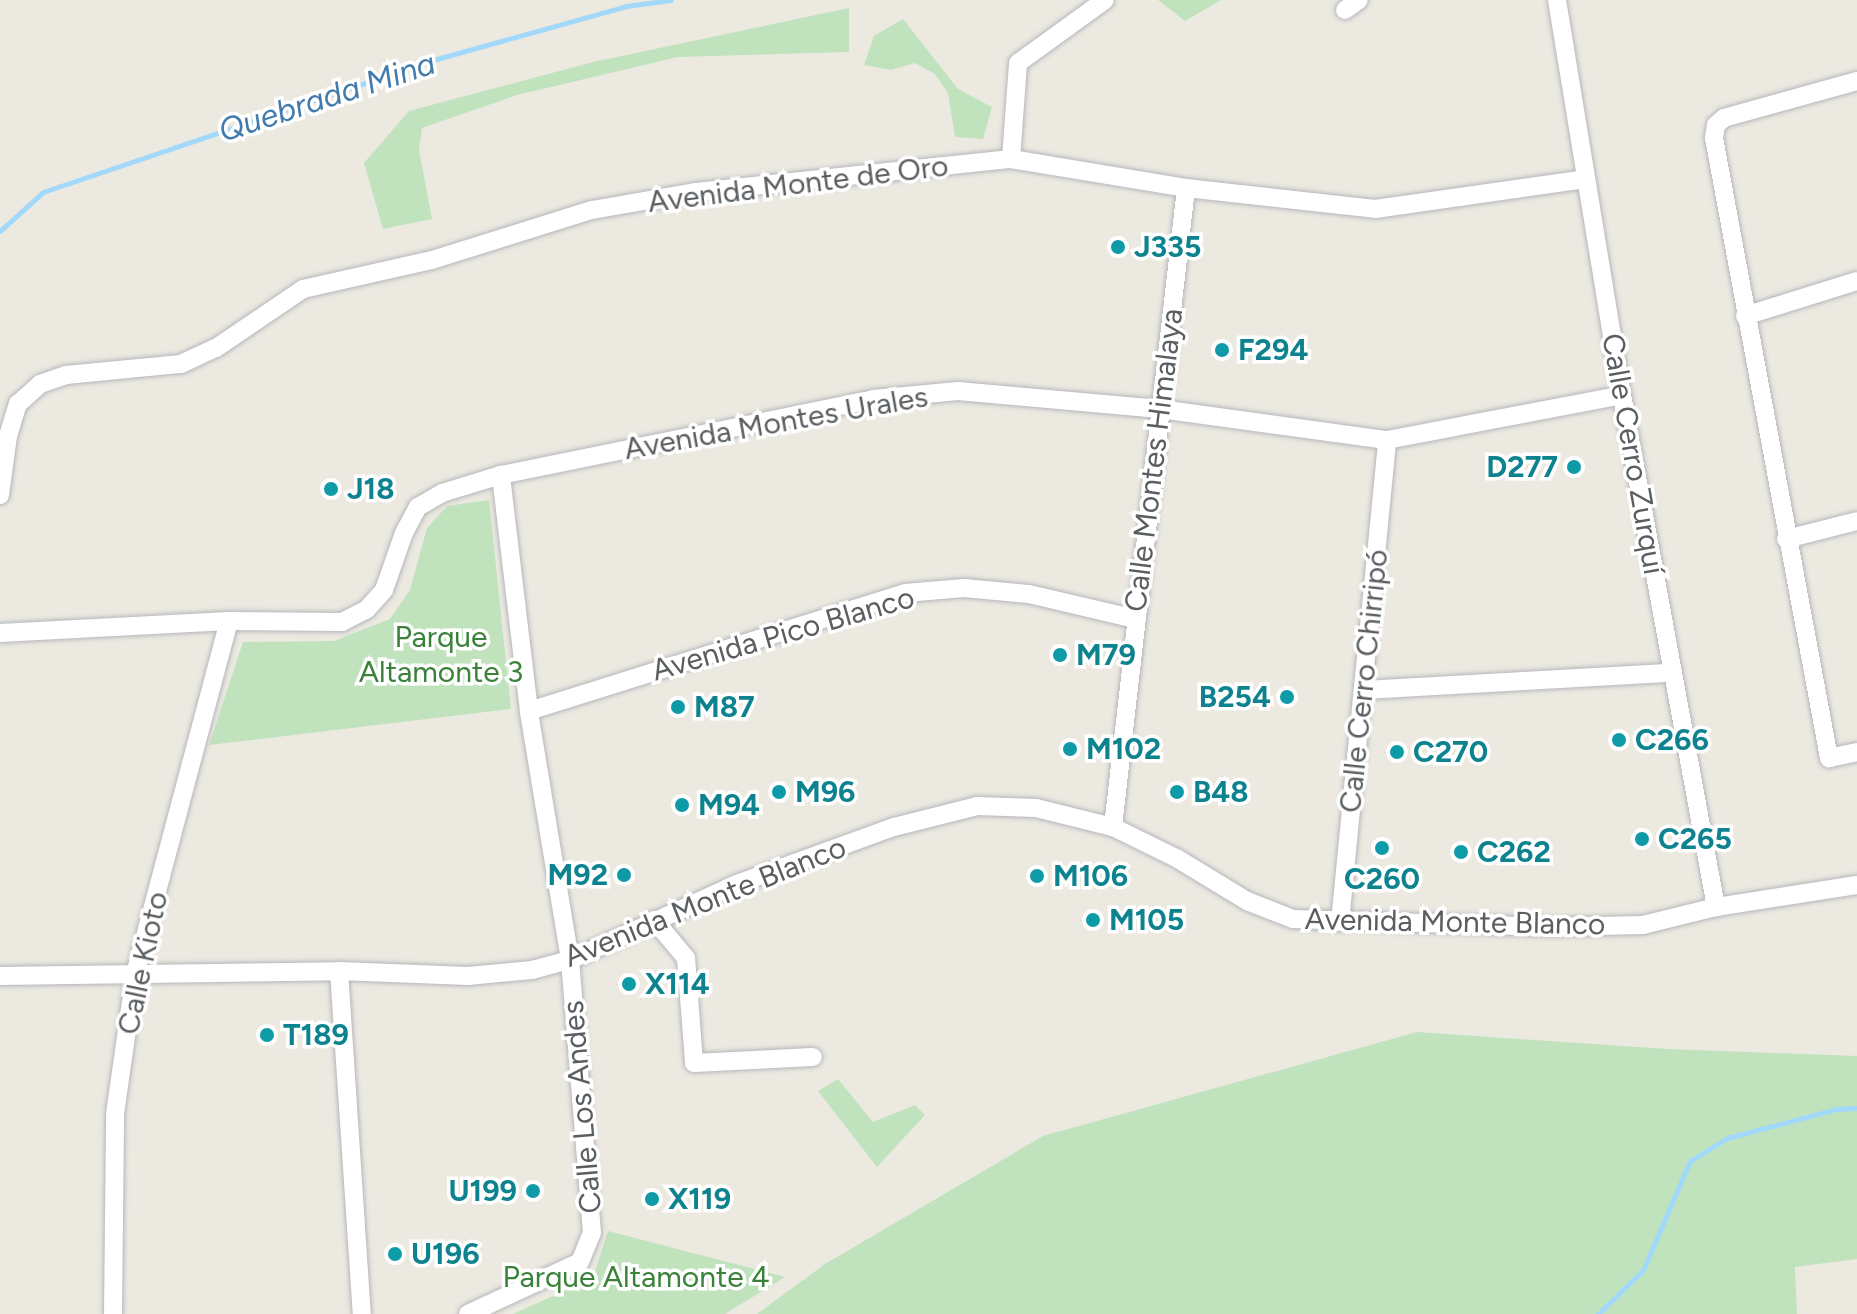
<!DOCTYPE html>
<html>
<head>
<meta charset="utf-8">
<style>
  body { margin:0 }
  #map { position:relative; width:1857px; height:1314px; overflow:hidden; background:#ece9e1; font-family:Figtree,sans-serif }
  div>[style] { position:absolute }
  .green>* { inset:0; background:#c0e3be }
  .stream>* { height:5px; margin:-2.5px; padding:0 2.5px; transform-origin:2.5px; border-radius:2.5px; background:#a2d9fb }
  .roads { filter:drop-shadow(0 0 2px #b4b7bb) drop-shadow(0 0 2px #b4b7bb) }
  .minor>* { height:18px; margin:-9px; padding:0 9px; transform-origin:9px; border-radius:9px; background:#fff }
  .dots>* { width:22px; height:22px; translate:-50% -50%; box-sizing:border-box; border:4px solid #fff; border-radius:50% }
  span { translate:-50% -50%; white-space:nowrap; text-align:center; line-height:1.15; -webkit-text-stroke:7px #fff; paint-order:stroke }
  .street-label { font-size:30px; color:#5a5e61 }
  .culture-label { font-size:30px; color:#0d838f; font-weight:700 }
  .left { translate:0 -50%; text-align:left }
  .right { translate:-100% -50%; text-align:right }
  .park-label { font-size:30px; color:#398238 }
  .water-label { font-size:32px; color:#427bac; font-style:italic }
</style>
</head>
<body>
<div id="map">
  <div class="green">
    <i style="clip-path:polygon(1158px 0,1221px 0,1185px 21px)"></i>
    <i style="clip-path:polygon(849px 8px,849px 52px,678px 57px,517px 95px,422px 128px,419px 150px,432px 219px,383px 229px,364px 163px,409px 111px,593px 62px)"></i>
    <i style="clip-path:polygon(903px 19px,958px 89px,992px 107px,983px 139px,955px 137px,948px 93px,935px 74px,915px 63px,891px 70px,864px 65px,874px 36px)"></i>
    <i style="clip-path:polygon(489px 500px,511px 709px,209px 745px,243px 642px,334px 641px,390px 619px,410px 590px,427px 528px,447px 506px)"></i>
    <i style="clip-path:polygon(1417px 1032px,1668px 1049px,1857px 1056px,1857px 1259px,1795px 1267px,1797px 1314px,757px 1314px,825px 1264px,1043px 1136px)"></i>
    <i style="clip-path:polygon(838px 1079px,873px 1122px,915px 1105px,925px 1115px,877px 1167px,818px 1091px)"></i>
    <i style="clip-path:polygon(608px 1231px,785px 1277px,725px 1314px,513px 1314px,593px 1278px)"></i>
  </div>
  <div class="stream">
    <i style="left:0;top:231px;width:58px;rotate:-42.2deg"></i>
    <i style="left:43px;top:192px;width:404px;rotate:-18.7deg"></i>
    <i style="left:426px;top:62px;width:208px;rotate:-15.6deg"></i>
    <i style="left:626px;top:6px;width:45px;rotate:-7.6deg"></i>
    <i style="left:1598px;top:1314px;width:63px;rotate:-44.4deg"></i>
    <i style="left:1643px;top:1270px;width:119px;rotate:-66.7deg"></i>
    <i style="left:1690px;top:1161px;width:44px;rotate:-31.9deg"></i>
    <i style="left:1727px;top:1138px;width:114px;rotate:-14.8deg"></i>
    <i style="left:1837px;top:1109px;width:20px;rotate:-3deg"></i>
  </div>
  <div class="roads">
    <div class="minor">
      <i style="left:1557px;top:0;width:400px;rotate:80.7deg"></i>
      <i style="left:1622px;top:395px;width:521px;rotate:79.6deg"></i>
      <i style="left:1345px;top:10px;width:17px;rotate:-36deg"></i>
      <i style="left:1857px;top:81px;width:138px;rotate:164.5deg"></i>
      <i style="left:1724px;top:118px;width:11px;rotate:139deg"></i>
      <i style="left:1716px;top:125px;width:13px;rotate:99deg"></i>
      <i style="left:1714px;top:138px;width:631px;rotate:79.49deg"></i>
      <i style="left:1829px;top:758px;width:29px;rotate:-12deg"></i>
      <i style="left:1011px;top:159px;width:96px;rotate:-85.8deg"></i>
      <i style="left:1018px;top:63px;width:107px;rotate:-35.9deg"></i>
      <i style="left:1745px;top:316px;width:117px;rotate:-17.4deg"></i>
      <i style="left:0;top:495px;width:60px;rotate:-82.3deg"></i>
      <i style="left:8px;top:436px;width:34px;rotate:-73deg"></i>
      <i style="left:18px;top:404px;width:30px;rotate:-42deg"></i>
      <i style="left:40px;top:384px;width:28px;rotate:-19deg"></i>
      <i style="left:66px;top:375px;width:116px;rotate:-5.5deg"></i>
      <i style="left:181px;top:364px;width:38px;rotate:-25deg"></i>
      <i style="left:216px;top:348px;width:105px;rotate:-34.1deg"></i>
      <i style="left:303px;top:289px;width:132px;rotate:-12.7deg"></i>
      <i style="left:432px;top:260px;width:168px;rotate:-17.4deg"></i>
      <i style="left:592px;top:210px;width:106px;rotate:-9.8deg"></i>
      <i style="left:696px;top:192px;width:317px;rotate:-6deg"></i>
      <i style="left:1011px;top:159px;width:177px;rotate:9.4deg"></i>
      <i style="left:1186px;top:188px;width:190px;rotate:6.3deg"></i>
      <i style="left:1375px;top:209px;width:212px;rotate:-8.1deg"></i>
      <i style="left:1786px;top:539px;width:73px;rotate:-14.2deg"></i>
      <i style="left:0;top:633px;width:229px;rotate:-3deg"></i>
      <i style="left:229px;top:621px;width:113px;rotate:0.5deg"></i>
      <i style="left:342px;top:622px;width:28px;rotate:-27deg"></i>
      <i style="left:367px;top:609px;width:25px;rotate:-48deg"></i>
      <i style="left:384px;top:590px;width:60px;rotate:-70.7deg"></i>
      <i style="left:404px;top:533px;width:30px;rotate:-62deg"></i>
      <i style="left:418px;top:507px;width:28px;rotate:-30deg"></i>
      <i style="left:442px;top:493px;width:62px;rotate:-17deg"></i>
      <i style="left:501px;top:475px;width:380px;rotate:-11.5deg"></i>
      <i style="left:873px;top:399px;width:85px;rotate:-5.4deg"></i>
      <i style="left:958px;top:391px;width:203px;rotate:5.1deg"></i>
      <i style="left:1160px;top:409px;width:229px;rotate:7.8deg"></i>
      <i style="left:1387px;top:440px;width:239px;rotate:-10.8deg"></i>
      <i style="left:1364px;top:690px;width:307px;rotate:-3.2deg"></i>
      <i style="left:529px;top:711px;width:394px;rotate:-17.4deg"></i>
      <i style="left:905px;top:593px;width:59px;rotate:-4.8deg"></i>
      <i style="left:964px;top:588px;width:65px;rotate:5.3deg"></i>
      <i style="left:1029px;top:594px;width:110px;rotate:13.2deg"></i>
      <i style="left:1113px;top:827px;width:643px;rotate:-83.48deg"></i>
      <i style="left:654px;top:920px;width:50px;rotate:49.9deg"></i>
      <i style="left:686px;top:958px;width:105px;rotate:85.6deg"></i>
      <i style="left:694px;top:1063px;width:119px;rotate:-2.9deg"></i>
      <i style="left:1340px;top:922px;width:484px;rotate:-84.4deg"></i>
      <i style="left:339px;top:971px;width:344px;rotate:86.2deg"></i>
      <i style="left:0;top:976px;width:339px;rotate:-0.8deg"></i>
      <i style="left:339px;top:971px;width:129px;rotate:2.2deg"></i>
      <i style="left:468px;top:976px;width:64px;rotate:-5.4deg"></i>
      <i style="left:532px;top:970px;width:39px;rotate:-15deg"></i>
      <i style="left:570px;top:960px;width:183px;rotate:-24.5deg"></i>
      <i style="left:737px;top:884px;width:167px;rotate:-20deg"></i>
      <i style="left:894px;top:827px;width:86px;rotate:-14.2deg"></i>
      <i style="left:977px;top:806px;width:59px;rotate:1.9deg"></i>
      <i style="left:1036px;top:808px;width:79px;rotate:13.9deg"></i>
      <i style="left:1113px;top:827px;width:72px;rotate:26.2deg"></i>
      <i style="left:1178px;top:859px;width:81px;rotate:31.3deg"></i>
      <i style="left:1247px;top:901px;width:49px;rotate:21.4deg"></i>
      <i style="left:1293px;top:919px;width:258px;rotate:1.8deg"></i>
      <i style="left:1551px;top:927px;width:92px;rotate:-1.2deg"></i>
      <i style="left:1643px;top:925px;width:75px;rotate:-13.9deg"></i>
      <i style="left:1716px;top:907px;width:143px;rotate:-8.9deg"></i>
      <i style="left:113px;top:1314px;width:200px;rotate:-89.4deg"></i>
      <i style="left:115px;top:1114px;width:141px;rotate:-81.9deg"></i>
      <i style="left:135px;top:974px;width:365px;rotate:-75.1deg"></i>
      <i style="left:468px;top:1314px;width:123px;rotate:-24.9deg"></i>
      <i style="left:580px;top:1262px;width:31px;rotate:-68deg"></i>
      <i style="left:592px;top:1233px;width:274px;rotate:-94.6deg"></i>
      <i style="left:570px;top:960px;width:252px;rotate:-99.4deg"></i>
      <i style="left:529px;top:711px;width:238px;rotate:-96.8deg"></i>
    </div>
  </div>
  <div class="dots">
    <i style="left:1118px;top:247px;background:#0f9aa8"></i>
    <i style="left:1222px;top:350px;background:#0f9aa8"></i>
    <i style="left:1574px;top:467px;background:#0f9aa8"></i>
    <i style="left:331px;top:489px;background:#0f9aa8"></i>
    <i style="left:1060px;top:655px;background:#0f9aa8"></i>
    <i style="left:1287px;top:697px;background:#0f9aa8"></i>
    <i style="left:678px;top:707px;background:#0f9aa8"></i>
    <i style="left:1619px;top:740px;background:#0f9aa8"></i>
    <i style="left:1070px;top:749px;background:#0f9aa8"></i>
    <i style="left:1397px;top:752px;background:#0f9aa8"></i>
    <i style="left:779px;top:792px;background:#0f9aa8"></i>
    <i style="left:1177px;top:792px;background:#0f9aa8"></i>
    <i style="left:682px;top:805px;background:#0f9aa8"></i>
    <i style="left:1642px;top:839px;background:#0f9aa8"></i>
    <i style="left:1382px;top:848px;background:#0f9aa8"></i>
    <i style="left:1461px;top:852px;background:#0f9aa8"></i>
    <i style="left:624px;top:875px;background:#0f9aa8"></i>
    <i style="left:1037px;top:876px;background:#0f9aa8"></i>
    <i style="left:1093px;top:920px;background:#0f9aa8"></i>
    <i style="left:629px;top:984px;background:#0f9aa8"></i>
    <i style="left:267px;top:1035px;background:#0f9aa8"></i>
    <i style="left:533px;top:1191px;background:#0f9aa8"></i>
    <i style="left:652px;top:1199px;background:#0f9aa8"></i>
    <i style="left:395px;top:1254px;background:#0f9aa8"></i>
  </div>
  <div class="street-label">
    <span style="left:798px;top:184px;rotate:-7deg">Avenida Monte de Oro</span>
    <span style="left:776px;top:423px;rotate:-10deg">Avenida Montes Urales</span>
    <span style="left:1633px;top:454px;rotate:80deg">Calle Cerro Zurquí</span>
    <span style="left:1154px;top:460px;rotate:-83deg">Calle Montes Himalaya</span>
    <span style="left:783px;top:634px;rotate:-16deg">Avenida Pico Blanco</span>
    <span style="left:1364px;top:681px;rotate:-84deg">Calle Cerro Chirripó</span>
    <span style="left:705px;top:902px;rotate:-22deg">Avenida Monte Blanco</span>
    <span style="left:1455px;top:922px;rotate:1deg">Avenida Monte Blanco</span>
    <span style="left:143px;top:963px;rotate:-78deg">Calle Kioto</span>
    <span style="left:582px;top:1107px;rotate:-95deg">Calle Los Andes</span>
  </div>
  <div class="culture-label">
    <span class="left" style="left:1134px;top:247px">J335</span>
    <span class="left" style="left:1238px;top:350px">F294</span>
    <span class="right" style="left:1558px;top:467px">D277</span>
    <span class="left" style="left:347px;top:489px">J18</span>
    <span class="left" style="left:1076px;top:655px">M79</span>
    <span class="right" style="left:1271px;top:697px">B254</span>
    <span class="left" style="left:694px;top:707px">M87</span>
    <span class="left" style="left:1635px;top:740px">C266</span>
    <span class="left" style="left:1086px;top:749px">M102</span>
    <span class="left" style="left:1413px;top:752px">C270</span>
    <span class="left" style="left:795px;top:792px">M96</span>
    <span class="left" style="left:1193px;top:792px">B48</span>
    <span class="left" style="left:698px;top:805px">M94</span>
    <span class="left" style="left:1658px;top:839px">C265</span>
    <span class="left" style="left:1477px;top:852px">C262</span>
    <span class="right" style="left:608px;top:875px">M92</span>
    <span class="left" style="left:1053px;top:876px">M106</span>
    <span style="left:1382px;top:879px">C260</span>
    <span class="left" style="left:1109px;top:920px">M105</span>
    <span class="left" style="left:645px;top:984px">X114</span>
    <span class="left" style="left:283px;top:1035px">T189</span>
    <span class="right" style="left:517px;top:1191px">U199</span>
    <span class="left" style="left:668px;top:1199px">X119</span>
    <span class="left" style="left:411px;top:1254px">U196</span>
  </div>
  <div class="park-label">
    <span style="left:441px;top:654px">Parque<br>Altamonte 3</span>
    <span style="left:636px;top:1277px">Parque Altamonte 4</span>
  </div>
  <div class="water-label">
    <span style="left:327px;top:97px;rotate:-18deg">Quebrada Mina</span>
  </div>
</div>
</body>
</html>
